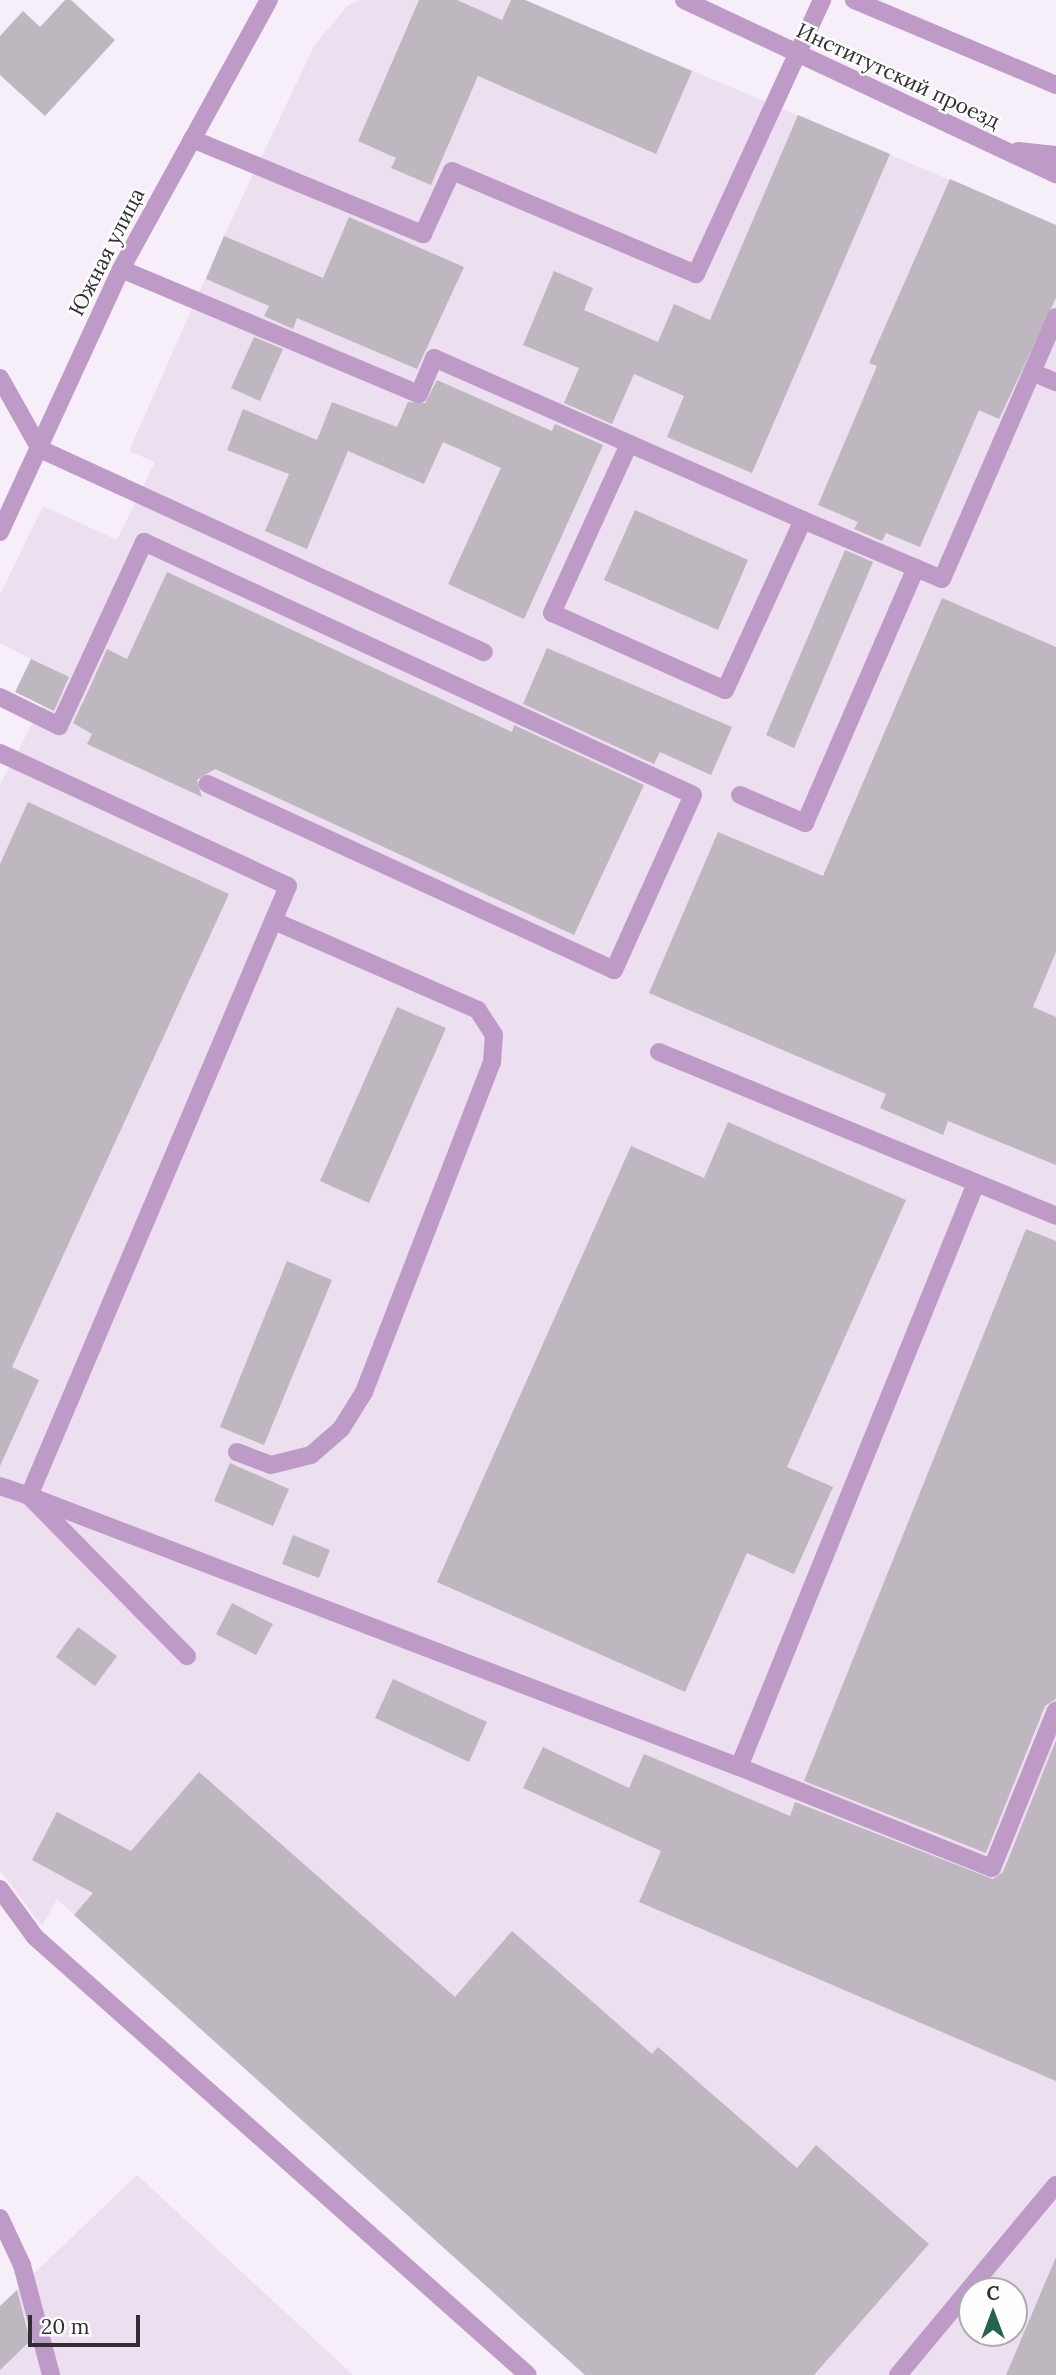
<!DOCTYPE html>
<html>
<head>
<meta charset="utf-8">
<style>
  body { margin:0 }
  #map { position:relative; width:1056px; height:2375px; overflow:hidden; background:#f6eef8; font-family:Lora,serif }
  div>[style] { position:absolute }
  .built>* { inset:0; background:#ecdfef }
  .building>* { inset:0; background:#beb7c0 }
  .minor>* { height:18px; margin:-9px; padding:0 9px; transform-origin:9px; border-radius:9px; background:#be9bc7 }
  span { translate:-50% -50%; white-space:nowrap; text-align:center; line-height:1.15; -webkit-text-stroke:5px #fefefe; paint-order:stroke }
  .street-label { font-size:21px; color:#322f33 }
  .north { position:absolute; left:958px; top:2277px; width:70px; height:70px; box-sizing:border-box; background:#fefefe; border:2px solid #acabad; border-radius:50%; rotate:0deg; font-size:19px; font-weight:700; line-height:28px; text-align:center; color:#322f33 }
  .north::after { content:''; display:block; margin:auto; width:24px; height:32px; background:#24634f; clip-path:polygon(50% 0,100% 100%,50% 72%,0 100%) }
  .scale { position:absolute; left:28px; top:2315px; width:112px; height:32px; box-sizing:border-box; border:4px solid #322f33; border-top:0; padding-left:9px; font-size:21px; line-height:24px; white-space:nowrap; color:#322f33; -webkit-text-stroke:5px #fefefe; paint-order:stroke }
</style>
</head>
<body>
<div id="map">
  <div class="built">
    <i style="clip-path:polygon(evenodd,362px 0,525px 0,1056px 225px,1056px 2375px,585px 2375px,57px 1899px,42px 1926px,0 1870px,0 785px,42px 705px,31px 659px,0 643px,0 595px,43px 506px,117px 540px,155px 462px,129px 451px,224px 236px,314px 46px,348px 5px,362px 0,972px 2291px,1014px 2291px,1014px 2333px,972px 2333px,972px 2291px)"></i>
    <i style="clip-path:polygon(137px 2175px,353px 2375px,0 2375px,0 2306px)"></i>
  </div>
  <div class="building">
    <i style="clip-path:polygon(65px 0,71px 0,115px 40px,45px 116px,0 75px,0 36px,23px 11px,40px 27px)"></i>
    <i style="clip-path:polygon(419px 0,457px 0,502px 20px,511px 0,525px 0,692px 71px,656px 154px,478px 76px,431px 185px,391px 168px,396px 158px,358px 141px)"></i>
    <i style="clip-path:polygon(798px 115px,890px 154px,752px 473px,667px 437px,684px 396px,634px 374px,612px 424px,564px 403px,579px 368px,523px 345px,554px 271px,593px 288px,584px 310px,658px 342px,674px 304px,710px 320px)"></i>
    <i style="clip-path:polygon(950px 179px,1056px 225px,1056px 298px,999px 419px,979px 410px,920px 547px,886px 533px,882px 541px,854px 529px,858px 522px,818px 505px,877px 366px,869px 363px)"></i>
    <i style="clip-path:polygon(349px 217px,464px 267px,417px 369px,297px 318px,293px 329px,264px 316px,269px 306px,206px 279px,224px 236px,323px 278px)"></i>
    <i style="clip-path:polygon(254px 337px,283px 349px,260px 401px,231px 388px)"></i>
    <i style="clip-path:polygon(437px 380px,552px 431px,555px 424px,603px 445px,524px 619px,448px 584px,501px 468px,443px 442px,424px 484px,348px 451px,307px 549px,265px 531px,289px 474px,227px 450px,243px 409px,317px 440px,332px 402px,397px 427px,408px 402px,425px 403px)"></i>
    <i style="clip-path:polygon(635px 510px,748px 560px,718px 630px,604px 580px)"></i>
    <i style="clip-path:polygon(845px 550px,873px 562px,794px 748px,766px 735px)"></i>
    <i style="clip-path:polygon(167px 572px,512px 732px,514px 725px,644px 785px,574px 935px,215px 769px,197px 780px,202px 797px,87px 744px,92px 734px,73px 723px,90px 687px,107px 649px,127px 659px)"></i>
    <i style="clip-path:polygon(942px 598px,1056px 647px,1056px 952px,1033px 1007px,1056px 1017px,1056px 1165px,948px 1121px,943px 1135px,880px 1108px,886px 1094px,649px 993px,718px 832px,823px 876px)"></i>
    <i style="clip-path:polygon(547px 648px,732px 727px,711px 775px,660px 752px,654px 764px,523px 704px)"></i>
    <i style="clip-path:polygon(31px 659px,69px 677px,54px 711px,15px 692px)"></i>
    <i style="clip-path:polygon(28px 802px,229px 894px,12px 1367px,39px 1380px,0 1466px,0 864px)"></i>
    <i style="clip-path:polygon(397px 1007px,446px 1028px,369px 1203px,320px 1181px)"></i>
    <i style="clip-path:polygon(728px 1122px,906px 1200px,787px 1467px,833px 1487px,794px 1574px,747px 1553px,685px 1692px,437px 1582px,631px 1146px,704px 1178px)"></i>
    <i style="clip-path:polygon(1026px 1229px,1056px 1241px,1056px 1699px,1045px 1706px,986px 1853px,804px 1781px)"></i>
    <i style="clip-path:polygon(287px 1261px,332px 1280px,264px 1445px,220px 1427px)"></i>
    <i style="clip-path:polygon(230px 1463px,289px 1489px,273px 1526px,214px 1501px)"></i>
    <i style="clip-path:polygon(293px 1535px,330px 1550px,319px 1578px,282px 1564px)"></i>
    <i style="clip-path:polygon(232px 1603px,273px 1624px,256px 1655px,216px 1634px)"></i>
    <i style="clip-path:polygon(78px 1627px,117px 1656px,95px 1686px,56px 1657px)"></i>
    <i style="clip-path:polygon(393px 1679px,487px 1722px,469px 1762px,375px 1718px)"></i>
    <i style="clip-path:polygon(1056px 1740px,1056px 2081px,639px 1902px,661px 1851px,523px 1788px,543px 1747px,629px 1788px,644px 1754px,790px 1816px,795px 1802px,993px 1879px,1003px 1872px)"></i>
    <i style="clip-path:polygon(199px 1772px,455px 1997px,512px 1931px,652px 2054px,658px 2047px,797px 2168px,816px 2145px,929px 2244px,814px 2375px,585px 2375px,74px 1915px,93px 1893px,32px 1860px,57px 1812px,131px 1851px)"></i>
    <i style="clip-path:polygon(1056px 2257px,1056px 2375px,1006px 2375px)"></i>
    <i style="clip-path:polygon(17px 2290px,30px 2341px,0 2370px,0 2306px)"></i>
  </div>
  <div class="minor">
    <i style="left:684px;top:0;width:411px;rotate:25.1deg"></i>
    <i style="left:854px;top:0;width:219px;rotate:22.8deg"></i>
    <i style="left:192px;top:139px;width:250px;rotate:22.4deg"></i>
    <i style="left:423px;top:234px;width:69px;rotate:-65.3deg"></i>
    <i style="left:452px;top:171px;width:265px;rotate:22.9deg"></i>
    <i style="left:696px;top:274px;width:302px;rotate:-65.3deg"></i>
    <i style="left:1018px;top:151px;width:38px;rotate:6deg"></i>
    <i style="left:121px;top:269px;width:323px;rotate:22.8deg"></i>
    <i style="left:419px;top:394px;width:39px;rotate:-67deg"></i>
    <i style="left:434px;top:358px;width:403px;rotate:23.7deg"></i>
    <i style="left:803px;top:520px;width:187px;rotate:114.6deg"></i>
    <i style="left:725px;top:690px;width:189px;rotate:-156deg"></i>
    <i style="left:552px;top:613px;width:186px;rotate:-65.5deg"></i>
    <i style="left:1056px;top:317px;width:60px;rotate:113.6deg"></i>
    <i style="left:1032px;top:372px;width:26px;rotate:23deg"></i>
    <i style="left:0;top:378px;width:81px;rotate:60.6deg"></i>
    <i style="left:40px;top:449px;width:488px;rotate:24.6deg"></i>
    <i style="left:0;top:532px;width:289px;rotate:-65.3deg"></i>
    <i style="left:121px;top:269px;width:307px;rotate:-61.2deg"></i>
    <i style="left:916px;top:568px;width:28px;rotate:23deg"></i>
    <i style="left:942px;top:579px;width:226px;rotate:-66.5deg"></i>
    <i style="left:0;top:697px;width:66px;rotate:26.2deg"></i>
    <i style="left:59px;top:726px;width:203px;rotate:-65.2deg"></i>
    <i style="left:144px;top:542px;width:604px;rotate:24.74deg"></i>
    <i style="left:693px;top:795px;width:192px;rotate:114.3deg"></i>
    <i style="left:614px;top:970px;width:447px;rotate:-155.4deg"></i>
    <i style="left:0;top:753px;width:317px;rotate:24.8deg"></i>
    <i style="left:288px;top:886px;width:663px;rotate:113.01deg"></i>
    <i style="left:29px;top:1496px;width:760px;rotate:20.89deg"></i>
    <i style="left:739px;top:1767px;width:630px;rotate:-67.91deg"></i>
    <i style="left:740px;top:795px;width:71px;rotate:23.3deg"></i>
    <i style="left:805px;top:823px;width:278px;rotate:-66.5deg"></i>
    <i style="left:916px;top:568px;width:123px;rotate:-157deg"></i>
    <i style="left:659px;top:1052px;width:430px;rotate:22.4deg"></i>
    <i style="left:237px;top:1452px;width:36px;rotate:21deg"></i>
    <i style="left:271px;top:1465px;width:41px;rotate:-14deg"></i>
    <i style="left:311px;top:1455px;width:40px;rotate:-41deg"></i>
    <i style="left:341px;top:1429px;width:44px;rotate:-58.1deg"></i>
    <i style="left:364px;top:1392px;width:354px;rotate:-68.8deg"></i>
    <i style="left:492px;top:1062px;width:27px;rotate:-86deg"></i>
    <i style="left:494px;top:1035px;width:30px;rotate:-123deg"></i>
    <i style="left:478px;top:1010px;width:223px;rotate:-156.4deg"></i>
    <i style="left:0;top:1486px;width:31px;rotate:19deg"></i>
    <i style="left:29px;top:1496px;width:225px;rotate:45.4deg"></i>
    <i style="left:739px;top:1767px;width:272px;rotate:21.8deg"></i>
    <i style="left:992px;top:1868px;width:170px;rotate:-67.9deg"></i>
    <i style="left:0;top:1889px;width:59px;rotate:53.9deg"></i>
    <i style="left:35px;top:1937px;width:659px;rotate:41.62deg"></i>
    <i style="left:0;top:2218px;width:52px;rotate:64.9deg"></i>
    <i style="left:22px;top:2265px;width:114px;rotate:75.2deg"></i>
    <i style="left:898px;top:2375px;width:247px;rotate:-50.3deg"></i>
  </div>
  <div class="street-label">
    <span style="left:898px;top:76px;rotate:25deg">Институтский проезд</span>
    <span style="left:107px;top:252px;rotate:-63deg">Южная улица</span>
  </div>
  <div class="north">С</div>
  <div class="scale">20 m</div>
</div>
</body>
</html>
